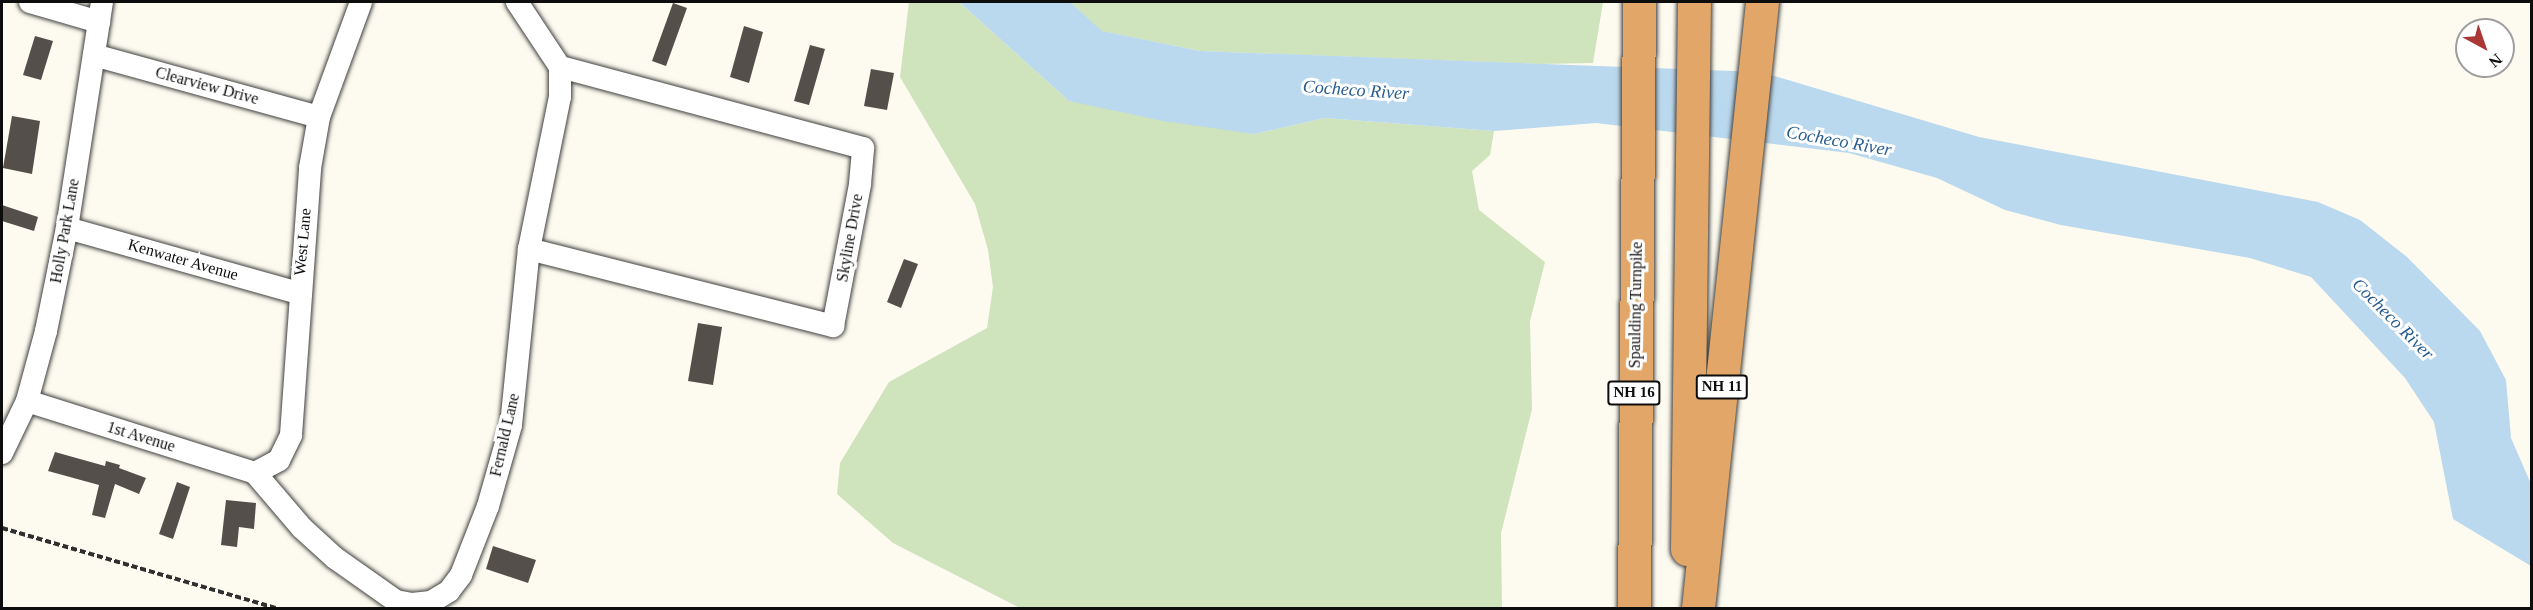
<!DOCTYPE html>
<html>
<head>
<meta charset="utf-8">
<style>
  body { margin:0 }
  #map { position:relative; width:2533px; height:610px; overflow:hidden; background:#fdfbef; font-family:"Times New Roman",serif }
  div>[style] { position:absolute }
  .green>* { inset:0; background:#cfe3bd }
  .water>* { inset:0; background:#bad8ee }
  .building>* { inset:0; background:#544f4b }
  .path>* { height:4px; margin-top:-2px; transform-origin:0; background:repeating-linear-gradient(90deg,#2f2f2f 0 6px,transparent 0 9px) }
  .roads { filter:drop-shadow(0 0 2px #404040) drop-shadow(0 0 2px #404040) }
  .minor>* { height:22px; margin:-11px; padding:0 11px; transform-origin:11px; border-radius:11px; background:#fff }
  .motorway>* { height:33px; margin:-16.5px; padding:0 16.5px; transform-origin:16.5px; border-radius:16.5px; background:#e2a768 }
  span { translate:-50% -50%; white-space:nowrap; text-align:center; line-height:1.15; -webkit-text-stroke:6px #fff; paint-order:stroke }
  .shield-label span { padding:2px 4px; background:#fff; border:2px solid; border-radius:4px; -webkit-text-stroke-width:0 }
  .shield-label { font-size:15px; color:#0d0d0d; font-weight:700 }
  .street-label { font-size:16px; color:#0d0d0d }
  .water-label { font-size:18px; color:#265c8f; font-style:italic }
  .frame { position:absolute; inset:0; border:3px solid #0d0d0d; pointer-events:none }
  .north { position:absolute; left:2455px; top:18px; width:60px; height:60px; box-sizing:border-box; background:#fff; border:2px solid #9e9e9e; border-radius:50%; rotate:140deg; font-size:16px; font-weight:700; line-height:24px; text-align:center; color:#0d0d0d }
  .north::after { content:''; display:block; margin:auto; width:21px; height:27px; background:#ac3737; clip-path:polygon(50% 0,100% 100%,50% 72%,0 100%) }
</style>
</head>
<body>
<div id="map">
  <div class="green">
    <i style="clip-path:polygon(909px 2px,959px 2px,1069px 101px,1254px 134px,1325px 118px,1494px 131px,1490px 155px,1472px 171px,1479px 210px,1545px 262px,1530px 321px,1532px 409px,1501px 533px,1502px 608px,1020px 608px,893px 543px,837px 494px,840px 463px,889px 382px,987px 328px,993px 287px,988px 250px,975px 204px,900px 77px)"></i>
    <i style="clip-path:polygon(1070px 2px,1603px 2px,1593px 63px,1538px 64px,1200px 51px,1101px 31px)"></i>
  </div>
  <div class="water">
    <i style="clip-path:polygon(959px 2px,1070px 2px,1102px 31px,1200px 51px,1761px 72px,1979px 137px,2318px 202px,2360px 220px,2407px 257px,2480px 331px,2506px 380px,2511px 438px,2531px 484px,2531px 566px,2453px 519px,2434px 422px,2405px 378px,2311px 277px,2250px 258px,2061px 225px,2005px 210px,1937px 178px,1849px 153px,1596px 123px,1494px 131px,1325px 118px,1254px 134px,1163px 121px,1069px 101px)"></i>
  </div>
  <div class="building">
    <i style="clip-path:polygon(673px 3px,687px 8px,666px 66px,652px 61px)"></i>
    <i style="clip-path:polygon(744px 26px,763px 32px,749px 83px,730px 77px)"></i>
    <i style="clip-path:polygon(35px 36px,53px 41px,41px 80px,23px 75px)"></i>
    <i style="clip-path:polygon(810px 45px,825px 49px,809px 105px,794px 101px)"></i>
    <i style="clip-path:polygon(871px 69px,894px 73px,887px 110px,864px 106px)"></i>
    <i style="clip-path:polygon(12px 116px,40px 121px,32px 174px,3px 168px)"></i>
    <i style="clip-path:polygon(2px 205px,38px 217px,34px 231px,2px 221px)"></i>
    <i style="clip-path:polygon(904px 259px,918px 264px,901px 308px,887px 302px)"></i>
    <i style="clip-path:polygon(698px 323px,722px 327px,713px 385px,688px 381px)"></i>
    <i style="clip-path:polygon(55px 452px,105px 466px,106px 461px,120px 465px,119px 468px,146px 478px,139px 494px,115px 484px,105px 518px,92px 515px,99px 485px,48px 471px)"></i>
    <i style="clip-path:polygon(177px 482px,190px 487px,173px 539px,159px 534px)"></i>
    <i style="clip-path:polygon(226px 500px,256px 503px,254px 529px,239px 527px,237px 547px,221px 545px)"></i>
    <i style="clip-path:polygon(493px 546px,536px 560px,528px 583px,486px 569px)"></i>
  </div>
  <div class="path">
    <i style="left:2px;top:528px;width:285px;rotate:16.3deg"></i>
  </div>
  <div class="roads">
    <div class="minor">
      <i style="left:30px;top:2px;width:72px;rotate:16.2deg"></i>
      <i style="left:94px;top:55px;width:233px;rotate:15.4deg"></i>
      <i style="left:67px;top:228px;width:240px;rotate:15.7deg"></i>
      <i style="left:529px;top:249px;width:314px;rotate:14.2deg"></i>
      <i style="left:833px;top:326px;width:145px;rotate:-79.2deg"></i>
      <i style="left:860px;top:184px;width:36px;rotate:-85deg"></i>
      <i style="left:863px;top:148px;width:314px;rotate:-165deg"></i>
      <i style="left:27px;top:401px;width:239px;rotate:17.5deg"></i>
      <i style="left:2px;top:453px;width:58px;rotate:-64.3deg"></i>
      <i style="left:27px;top:401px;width:73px;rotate:-74.8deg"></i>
      <i style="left:46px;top:331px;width:105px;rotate:-78.5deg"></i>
      <i style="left:67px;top:228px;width:229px;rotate:-81.2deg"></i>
      <i style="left:255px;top:473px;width:72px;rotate:49.5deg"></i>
      <i style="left:302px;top:528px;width:45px;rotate:42.3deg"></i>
      <i style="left:335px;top:558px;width:75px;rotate:35.2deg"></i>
      <i style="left:396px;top:601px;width:16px;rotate:11deg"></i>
      <i style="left:412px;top:604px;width:19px;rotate:-6deg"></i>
      <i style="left:431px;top:602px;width:21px;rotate:-31deg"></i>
      <i style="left:449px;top:591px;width:20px;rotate:-53deg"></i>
      <i style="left:461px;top:575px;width:74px;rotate:-68.6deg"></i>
      <i style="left:488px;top:506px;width:84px;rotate:-74.1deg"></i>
      <i style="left:511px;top:425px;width:177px;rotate:-84.2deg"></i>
      <i style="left:529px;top:249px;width:155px;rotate:-78.5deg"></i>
      <i style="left:560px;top:97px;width:30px;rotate:-90deg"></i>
      <i style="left:560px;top:67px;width:78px;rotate:-123.5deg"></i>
      <i style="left:255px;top:473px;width:27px;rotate:-28deg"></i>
      <i style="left:279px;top:460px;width:28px;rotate:-64deg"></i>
      <i style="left:291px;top:435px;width:268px;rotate:-85.9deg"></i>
      <i style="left:310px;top:168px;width:52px;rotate:-80deg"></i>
      <i style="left:319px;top:117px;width:122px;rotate:-69.9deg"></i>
    </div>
    <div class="motorway">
      <i style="left:1687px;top:549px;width:547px;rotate:-89.27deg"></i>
      <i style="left:1634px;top:608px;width:606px;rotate:-89.53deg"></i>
      <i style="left:1698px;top:608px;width:609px;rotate:-83.97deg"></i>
    </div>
  </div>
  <div class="shield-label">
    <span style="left:1722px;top:387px">NH 11</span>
    <span style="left:1634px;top:393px">NH 16</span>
  </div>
  <div class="street-label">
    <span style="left:207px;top:86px;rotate:15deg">Clearview Drive</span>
    <span style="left:65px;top:231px;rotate:-80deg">Holly Park Lane</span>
    <span style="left:850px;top:238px;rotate:-80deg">Skyline Drive</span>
    <span style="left:303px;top:242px;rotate:-85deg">West Lane</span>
    <span style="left:183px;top:260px;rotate:16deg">Kenwater Avenue</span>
    <span style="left:1636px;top:305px;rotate:-89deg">Spaulding Turnpike</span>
    <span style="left:505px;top:435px;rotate:-77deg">Fernald Lane</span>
    <span style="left:141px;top:437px;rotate:17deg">1st Avenue</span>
  </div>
  <div class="water-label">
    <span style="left:1356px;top:90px;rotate:4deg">Cocheco River</span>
    <span style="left:1839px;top:141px;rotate:10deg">Cocheco River</span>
    <span style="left:2393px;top:319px;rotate:45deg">Cocheco River</span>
  </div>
  <div class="frame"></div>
  <div class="north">N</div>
</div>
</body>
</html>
